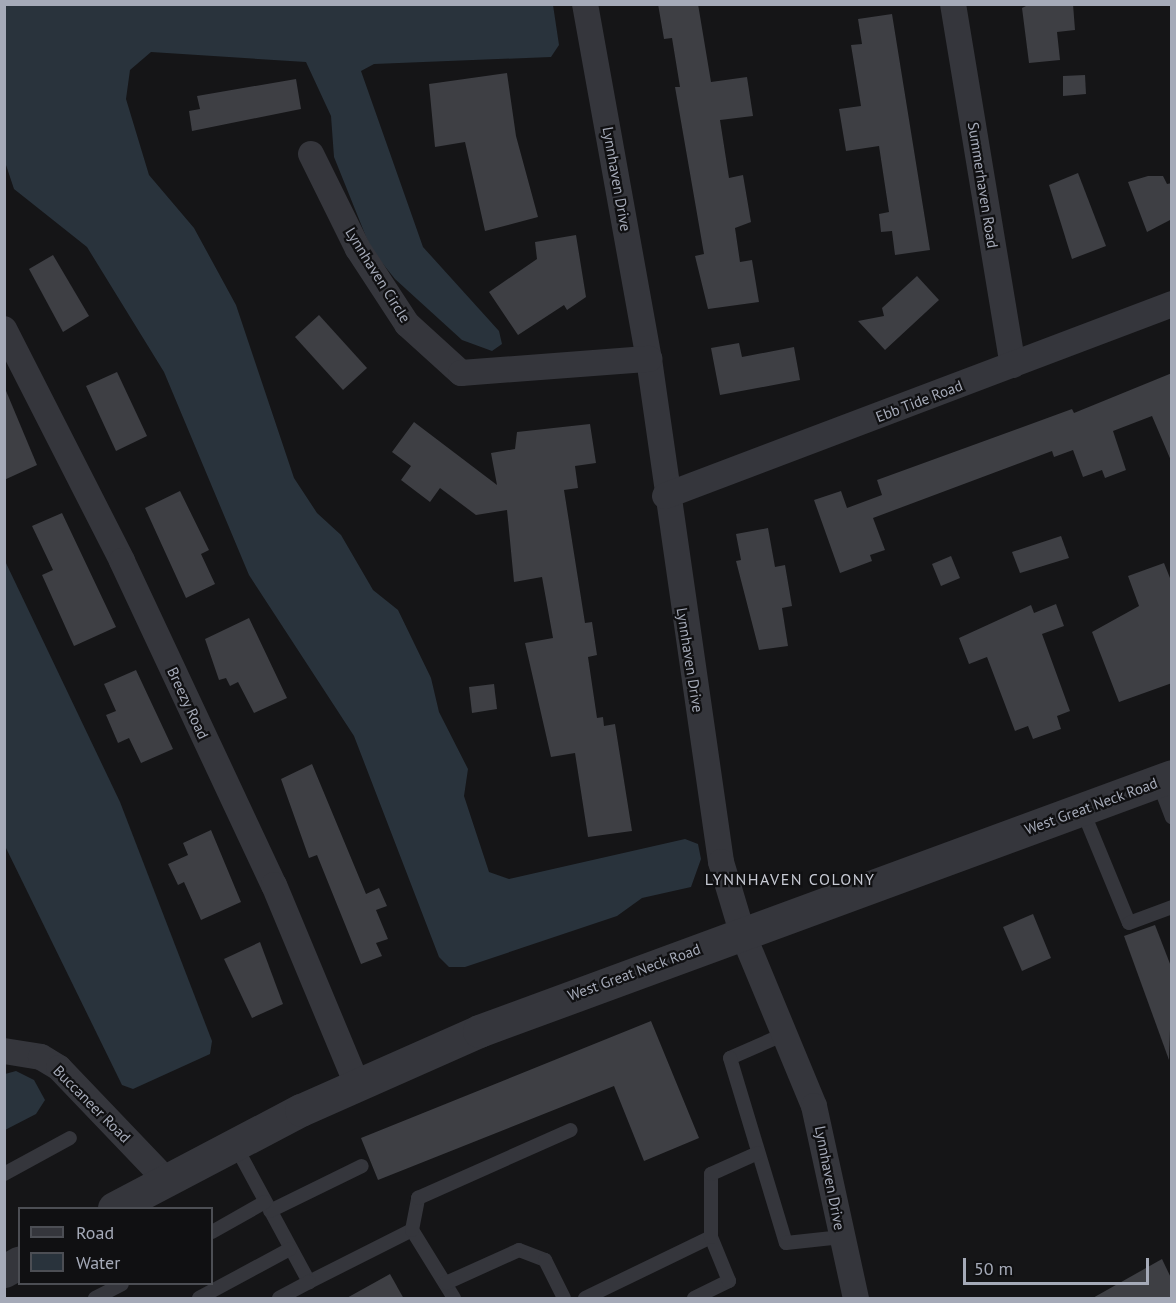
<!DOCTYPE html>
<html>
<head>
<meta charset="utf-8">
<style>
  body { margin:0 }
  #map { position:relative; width:1176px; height:1303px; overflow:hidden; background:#151517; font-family:"PT Sans",sans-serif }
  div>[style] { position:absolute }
  .water>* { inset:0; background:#29333c }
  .building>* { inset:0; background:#3e3f44 }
  .service>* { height:14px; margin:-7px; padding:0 7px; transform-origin:7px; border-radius:7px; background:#35363c }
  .minor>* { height:26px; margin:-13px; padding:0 13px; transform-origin:13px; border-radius:13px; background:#35363c }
  .tertiary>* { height:33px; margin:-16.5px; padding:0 16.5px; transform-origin:16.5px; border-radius:16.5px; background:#35363c }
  span { translate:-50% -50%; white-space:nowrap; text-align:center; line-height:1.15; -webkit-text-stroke:4.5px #101012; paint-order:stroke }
  .street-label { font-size:15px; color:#a5aab8 }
  .neighbourhood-label { font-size:16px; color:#c7cad4; letter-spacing:1.5px }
  .frame { position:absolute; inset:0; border:6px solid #a5aab8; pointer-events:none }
  .legend { position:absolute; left:18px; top:1207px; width:195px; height:78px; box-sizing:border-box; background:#101012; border:2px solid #4c4e54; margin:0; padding:8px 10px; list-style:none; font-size:18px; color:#a5aab8 }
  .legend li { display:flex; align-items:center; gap:12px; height:30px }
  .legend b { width:30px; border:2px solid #4c4e54 }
  .scale { position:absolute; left:963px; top:1258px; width:186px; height:27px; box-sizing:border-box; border:3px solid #a5aab8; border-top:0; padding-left:8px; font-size:18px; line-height:21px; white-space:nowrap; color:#a5aab8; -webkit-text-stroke:4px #101012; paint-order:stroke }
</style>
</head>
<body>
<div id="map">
  <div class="water">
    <i style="clip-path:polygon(5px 5px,553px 5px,559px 45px,551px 57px,374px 64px,361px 71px,423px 247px,499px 331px,502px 344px,492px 351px,462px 340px,395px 279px,371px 249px,334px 157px,331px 116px,306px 62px,151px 52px,130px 70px,126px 99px,149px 175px,194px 228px,236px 305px,294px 478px,317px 513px,341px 535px,373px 590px,398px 610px,431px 678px,439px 712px,468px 769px,464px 796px,489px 872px,509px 879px,685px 839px,698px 844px,701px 859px,691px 887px,642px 898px,617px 916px,465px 967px,449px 967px,439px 957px,354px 736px,249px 575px,164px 372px,87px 247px,14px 189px,5px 162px)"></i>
    <i style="clip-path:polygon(5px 561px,120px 802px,212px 1041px,210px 1054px,133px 1089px,122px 1085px,5px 846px)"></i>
    <i style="clip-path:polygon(16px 1071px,34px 1080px,45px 1100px,36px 1114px,5px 1130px,5px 1074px)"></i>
  </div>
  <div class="building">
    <i style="clip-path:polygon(658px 4px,698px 4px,711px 82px,747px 77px,753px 116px,720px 120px,729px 178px,743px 175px,751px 222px,735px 228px,740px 262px,752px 260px,759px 302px,708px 309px,695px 256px,704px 254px,675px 87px,680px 87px,672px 38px,664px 39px)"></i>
    <i style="clip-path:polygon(1030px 4px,1073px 4px,1075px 30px,1057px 32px,1060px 60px,1029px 63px,1022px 8px)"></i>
    <i style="clip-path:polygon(892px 14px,930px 250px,895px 255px,892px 231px,881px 232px,879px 214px,889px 212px,879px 146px,846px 151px,839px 109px,861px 106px,851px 45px,862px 44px,858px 19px)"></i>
    <i style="clip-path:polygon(507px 73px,516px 136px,538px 217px,485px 231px,465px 142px,435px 147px,429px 84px)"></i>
    <i style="clip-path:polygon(1085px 75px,1086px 94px,1063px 96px,1063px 76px)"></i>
    <i style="clip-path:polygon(296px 79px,301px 109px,192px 131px,189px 111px,200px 109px,197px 96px)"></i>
    <i style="clip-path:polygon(1078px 173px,1106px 246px,1072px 259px,1049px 185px)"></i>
    <i style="clip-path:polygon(1148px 176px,1163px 176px,1167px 184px,1172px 183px,1172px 219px,1147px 232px,1128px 182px)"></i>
    <i style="clip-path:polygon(576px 235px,586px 297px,567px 310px,564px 305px,518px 335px,489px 292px,537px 259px,535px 242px)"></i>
    <i style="clip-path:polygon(53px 255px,89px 316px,63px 332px,29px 269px)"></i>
    <i style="clip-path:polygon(917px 276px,939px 300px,885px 350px,858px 321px,884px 316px,882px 308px)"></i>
    <i style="clip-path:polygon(319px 315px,367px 368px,343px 390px,295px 337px)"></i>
    <i style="clip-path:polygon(739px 343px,742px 357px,794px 347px,800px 380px,720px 395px,711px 348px)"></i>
    <i style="clip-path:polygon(117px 372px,147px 436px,116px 451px,86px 386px)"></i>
    <i style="clip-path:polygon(1172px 373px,1172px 463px,1152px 416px,1113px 431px,1126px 470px,1105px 478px,1102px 470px,1083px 477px,1073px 450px,1054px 457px,1052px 451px,873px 518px,885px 550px,870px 555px,872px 561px,840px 573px,814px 500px,841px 491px,847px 508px,882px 495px,877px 480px,1072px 409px,1074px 413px)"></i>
    <i style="clip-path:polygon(4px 386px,37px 465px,4px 480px)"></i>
    <i style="clip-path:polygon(414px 422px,497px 485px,491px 453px,515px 449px,517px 432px,590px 424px,596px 463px,575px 466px,578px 488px,564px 490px,585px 623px,592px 622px,597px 655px,588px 657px,597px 718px,603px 717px,604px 726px,615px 724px,632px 831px,588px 837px,575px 753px,551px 757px,525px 643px,553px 638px,542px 577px,514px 582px,507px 510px,476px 515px,440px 488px,430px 502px,401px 480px,411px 466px,392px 452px)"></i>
    <i style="clip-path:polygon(180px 491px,209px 550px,201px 554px,215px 584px,186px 598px,145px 508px)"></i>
    <i style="clip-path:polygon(62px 513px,116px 627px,74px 646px,42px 575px,53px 570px,32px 526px)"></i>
    <i style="clip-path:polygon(768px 528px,775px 567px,785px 565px,792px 606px,782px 608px,788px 646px,759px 650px,736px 561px,741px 560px,736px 534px)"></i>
    <i style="clip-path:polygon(1061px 536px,1069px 558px,1020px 573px,1012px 552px)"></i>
    <i style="clip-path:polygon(951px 556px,960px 578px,941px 586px,932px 564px)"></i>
    <i style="clip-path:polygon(1164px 563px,1172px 583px,1172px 683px,1119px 702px,1092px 632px,1139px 606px,1128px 576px)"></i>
    <i style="clip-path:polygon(1056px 604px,1064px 626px,1042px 634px,1070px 711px,1057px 716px,1061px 729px,1033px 739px,1028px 726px,1015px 731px,987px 657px,969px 664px,959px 638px,1031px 605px,1034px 613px)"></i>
    <i style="clip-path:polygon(249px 618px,287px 698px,254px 713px,238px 682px,230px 686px,226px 678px,219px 680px,205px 639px)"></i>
    <i style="clip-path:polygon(136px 670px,173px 749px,141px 763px,129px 738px,118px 743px,106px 715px,116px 711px,104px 684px)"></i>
    <i style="clip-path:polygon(494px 684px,497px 709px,472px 713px,469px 687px)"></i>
    <i style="clip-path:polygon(312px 764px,366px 894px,379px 888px,387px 906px,376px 910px,388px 939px,376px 943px,382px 956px,361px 964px,317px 855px,309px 858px,281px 779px)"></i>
    <i style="clip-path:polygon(211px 830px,241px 902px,201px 920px,184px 882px,178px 885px,168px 864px,188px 855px,183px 843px)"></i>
    <i style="clip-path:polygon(1033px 914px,1051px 958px,1022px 971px,1003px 927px)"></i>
    <i style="clip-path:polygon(1155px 925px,1172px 969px,1169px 1060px,1124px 936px)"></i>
    <i style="clip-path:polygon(260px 942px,283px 1004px,252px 1018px,224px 959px)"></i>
    <i style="clip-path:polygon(651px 1021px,699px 1138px,644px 1161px,614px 1086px,378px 1180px,361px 1138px)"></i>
    <i style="clip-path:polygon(1162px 1259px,1172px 1280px,1172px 1299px,1091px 1299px)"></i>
    <i style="clip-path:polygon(390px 1274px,404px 1299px,345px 1299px)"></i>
  </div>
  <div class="service">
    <i style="left:1158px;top:781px;width:39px;rotate:69deg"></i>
    <i style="left:1082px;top:809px;width:123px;rotate:67.6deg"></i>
    <i style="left:1129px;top:923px;width:46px;rotate:-20.4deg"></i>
    <i style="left:787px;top:1033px;width:62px;rotate:156.3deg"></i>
    <i style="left:730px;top:1058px;width:193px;rotate:73.2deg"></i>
    <i style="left:786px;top:1243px;width:56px;rotate:-6.1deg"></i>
    <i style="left:235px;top:1145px;width:156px;rotate:61.6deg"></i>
    <i style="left:309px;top:1282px;width:115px;rotate:-26.8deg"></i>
    <i style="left:412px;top:1230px;width:80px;rotate:58.3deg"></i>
    <i style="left:4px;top:1174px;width:75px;rotate:-28.6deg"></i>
    <i style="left:270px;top:1211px;width:102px;rotate:-26.1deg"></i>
    <i style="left:412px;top:1230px;width:33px;rotate:-79deg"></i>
    <i style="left:418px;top:1198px;width:167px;rotate:-24deg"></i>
    <i style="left:212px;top:1232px;width:61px;rotate:-29.5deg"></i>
    <i style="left:446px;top:1283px;width:80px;rotate:-24.3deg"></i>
    <i style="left:519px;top:1250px;width:28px;rotate:21deg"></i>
    <i style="left:545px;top:1260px;width:42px;rotate:63.4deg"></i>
    <i style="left:95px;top:1298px;width:30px;rotate:-27deg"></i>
    <i style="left:199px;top:1298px;width:103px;rotate:-28.3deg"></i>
    <i style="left:279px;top:1298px;width:34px;rotate:-28deg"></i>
    <i style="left:585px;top:1298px;width:140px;rotate:-25.8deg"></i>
    <i style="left:694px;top:1298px;width:39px;rotate:-26deg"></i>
    <i style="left:729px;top:1281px;width:48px;rotate:-112.2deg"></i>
    <i style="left:711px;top:1237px;width:63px;rotate:-90deg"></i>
    <i style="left:711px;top:1174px;width:51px;rotate:-24.1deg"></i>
  </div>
  <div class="minor">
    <i style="left:585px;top:4px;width:361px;rotate:79.8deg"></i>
    <i style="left:649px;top:359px;width:508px;rotate:81.85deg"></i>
    <i style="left:721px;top:862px;width:73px;rotate:73.3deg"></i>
    <i style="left:742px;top:932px;width:188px;rotate:67.5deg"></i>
    <i style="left:814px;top:1106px;width:197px;rotate:77.7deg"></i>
    <i style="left:953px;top:4px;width:366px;rotate:80.6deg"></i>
    <i style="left:311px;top:154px;width:106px;rotate:63.7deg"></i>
    <i style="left:358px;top:249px;width:90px;rotate:56.8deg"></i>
    <i style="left:407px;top:324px;width:73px;rotate:42.2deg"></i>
    <i style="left:461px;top:373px;width:189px;rotate:-4.3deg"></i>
    <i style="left:4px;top:329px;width:260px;rotate:63deg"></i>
    <i style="left:122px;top:561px;width:358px;rotate:64.9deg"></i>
    <i style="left:274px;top:885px;width:216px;rotate:67.4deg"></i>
    <i style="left:665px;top:496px;width:542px;rotate:-20.74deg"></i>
    <i style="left:4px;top:1051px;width:37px;rotate:9deg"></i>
    <i style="left:41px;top:1057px;width:21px;rotate:31deg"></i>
    <i style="left:59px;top:1068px;width:155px;rotate:46.3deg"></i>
  </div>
  <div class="tertiary">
    <i style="left:114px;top:1208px;width:211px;rotate:-27.7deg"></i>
    <i style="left:301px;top:1110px;width:195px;rotate:-23.9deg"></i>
    <i style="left:479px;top:1031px;width:738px;rotate:-20.2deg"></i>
    <i style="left:4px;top:1271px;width:18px;rotate:-29deg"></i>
  </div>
  <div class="street-label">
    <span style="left:617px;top:179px;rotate:80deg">Lynnhaven Drive</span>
    <span style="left:983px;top:185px;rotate:81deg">Summerhaven Road</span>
    <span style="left:378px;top:275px;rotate:58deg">Lynnhaven Circle</span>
    <span style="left:919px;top:401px;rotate:-21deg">Ebb Tide Road</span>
    <span style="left:690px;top:660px;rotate:81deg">Lynnhaven Drive</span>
    <span style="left:188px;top:703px;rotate:65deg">Breezy Road</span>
    <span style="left:1091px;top:806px;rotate:-20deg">West Great Neck Road</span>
    <span style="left:634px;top:972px;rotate:-20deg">West Great Neck Road</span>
    <span style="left:92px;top:1104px;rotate:45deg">Buccaneer Road</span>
    <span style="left:830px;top:1178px;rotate:79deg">Lynnhaven Drive</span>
  </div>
  <div class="neighbourhood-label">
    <span style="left:790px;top:879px">LYNNHAVEN COLONY</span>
  </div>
  <div class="frame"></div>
  <ul class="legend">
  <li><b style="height:8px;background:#35363c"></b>Road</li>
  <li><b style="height:16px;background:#29333c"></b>Water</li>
  </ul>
  <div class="scale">50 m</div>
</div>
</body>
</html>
